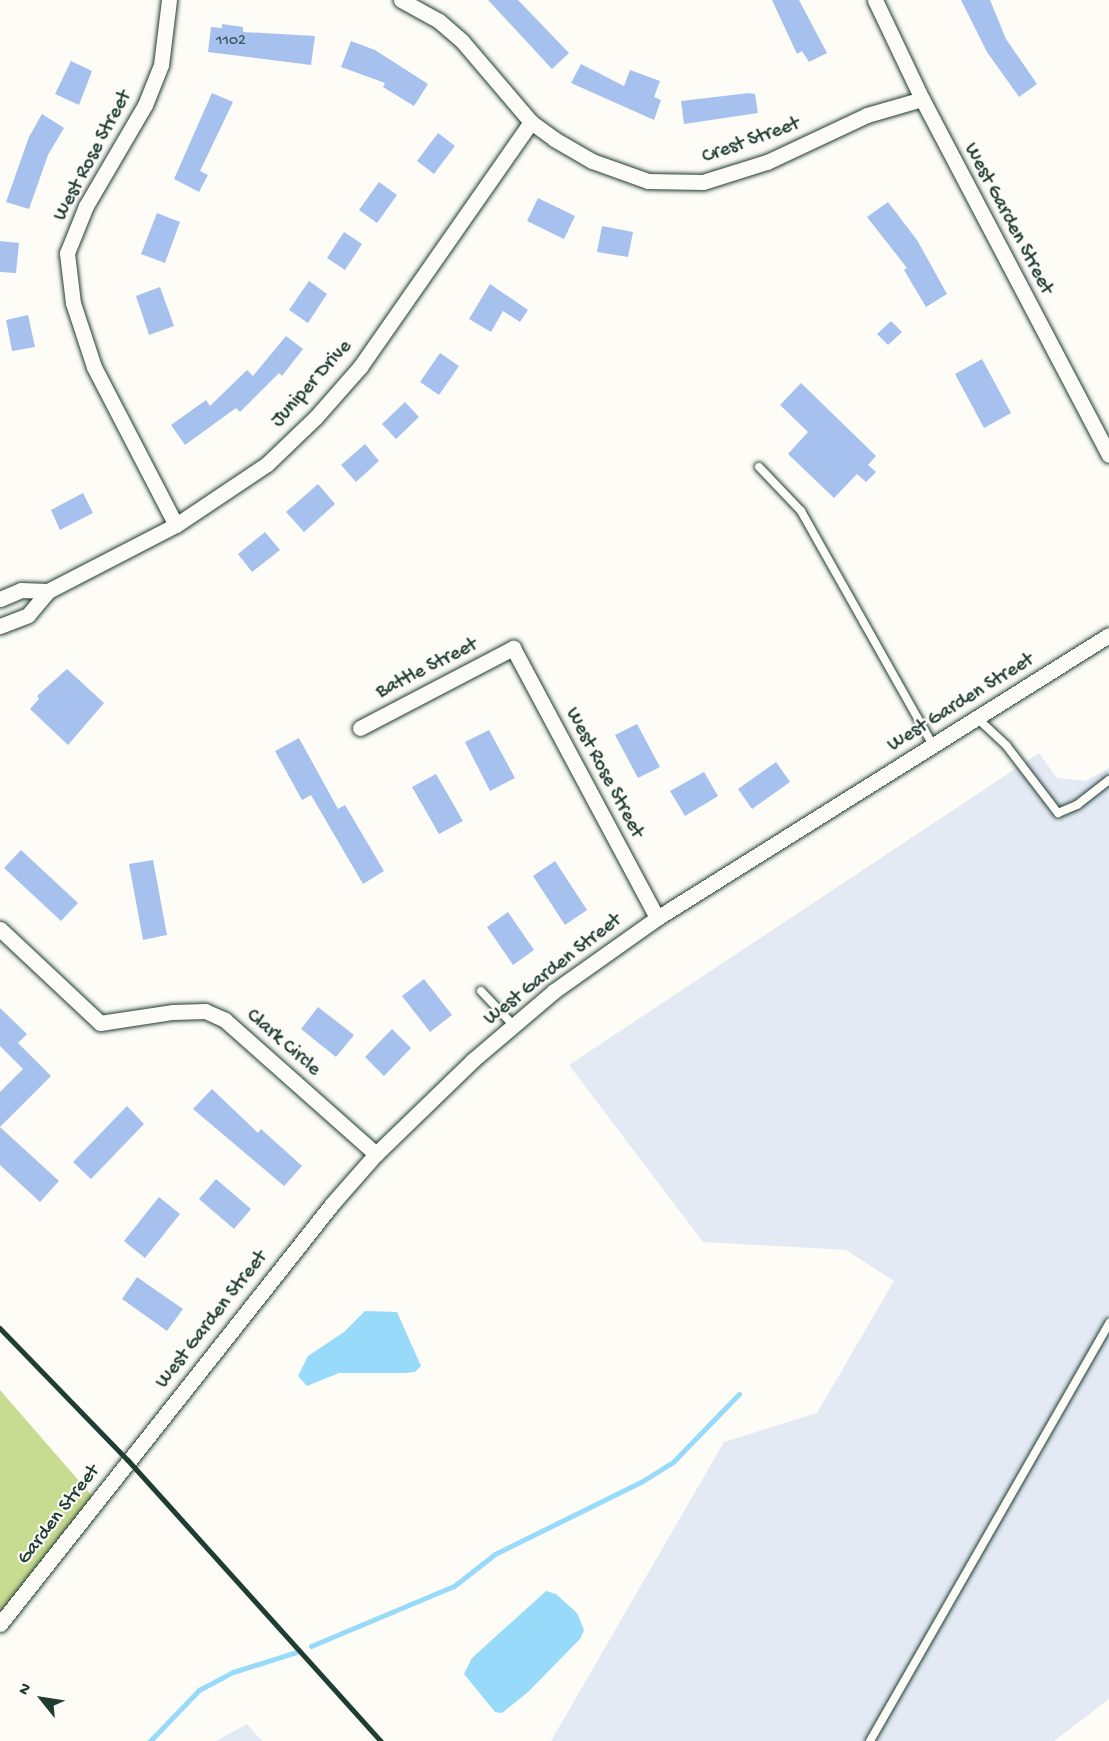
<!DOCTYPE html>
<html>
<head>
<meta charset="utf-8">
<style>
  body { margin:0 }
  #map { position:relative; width:1109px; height:1741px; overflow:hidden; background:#fdfcf7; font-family:"Gochi Hand",sans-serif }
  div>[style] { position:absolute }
  .built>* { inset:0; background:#e3eaf4 }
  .green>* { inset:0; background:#c8dc91 }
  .water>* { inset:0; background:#98dafa }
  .stream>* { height:5px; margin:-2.5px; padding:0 2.5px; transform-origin:2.5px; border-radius:2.5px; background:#98dafa }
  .building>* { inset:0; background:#a7c1ee }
  .roads { filter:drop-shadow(0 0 2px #1f3d34) drop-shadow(0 0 2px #1f3d34) }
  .service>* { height:8px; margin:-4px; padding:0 4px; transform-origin:4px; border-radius:4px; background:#fdfcf7 }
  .minor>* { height:15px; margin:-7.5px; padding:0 7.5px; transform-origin:7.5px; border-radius:7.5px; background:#fdfcf7 }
  .rail>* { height:4.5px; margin:-2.25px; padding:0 2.25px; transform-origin:2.25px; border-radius:2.25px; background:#1f3d34 }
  span { translate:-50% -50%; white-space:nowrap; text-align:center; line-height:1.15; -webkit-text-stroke:4.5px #fdfcf7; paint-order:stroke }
  .number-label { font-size:16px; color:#415e62 }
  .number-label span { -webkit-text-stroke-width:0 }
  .street-label { font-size:20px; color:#1f3d34 }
  .north { position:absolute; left:12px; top:1669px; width:60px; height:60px; -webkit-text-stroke:4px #fdfcf7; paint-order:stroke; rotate:300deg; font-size:16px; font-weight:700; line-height:24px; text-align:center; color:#1f3d34 }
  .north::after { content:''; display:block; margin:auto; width:21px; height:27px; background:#1f3d34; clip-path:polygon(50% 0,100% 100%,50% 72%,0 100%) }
</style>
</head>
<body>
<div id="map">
  <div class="built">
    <i style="clip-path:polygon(1039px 753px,1057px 778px,1085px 781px,1109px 768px,1109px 1699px,1054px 1741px,551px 1741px,724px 1442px,817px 1413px,894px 1281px,846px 1250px,703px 1242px,569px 1065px)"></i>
    <i style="clip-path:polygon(247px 1724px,262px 1741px,216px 1741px)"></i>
  </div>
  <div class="green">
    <i style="clip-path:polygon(0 1390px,93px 1497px,0 1613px)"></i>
  </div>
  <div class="water">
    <i style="clip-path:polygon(365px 1311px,397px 1312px,421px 1366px,415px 1372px,404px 1373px,339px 1373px,307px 1386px,298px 1376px,308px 1356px,344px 1332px)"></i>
    <i style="clip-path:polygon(546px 1591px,556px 1594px,577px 1613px,584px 1630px,580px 1639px,528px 1692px,502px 1713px,495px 1712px,464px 1674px,472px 1658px)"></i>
  </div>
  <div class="stream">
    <i style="left:311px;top:1646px;width:155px;rotate:-22.8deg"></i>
    <i style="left:454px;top:1586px;width:52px;rotate:-38deg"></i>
    <i style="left:495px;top:1554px;width:163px;rotate:-26.3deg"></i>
    <i style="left:641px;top:1482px;width:38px;rotate:-32deg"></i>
    <i style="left:673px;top:1462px;width:95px;rotate:-45.9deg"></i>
    <i style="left:150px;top:1741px;width:71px;rotate:-46.1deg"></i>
    <i style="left:199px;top:1690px;width:38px;rotate:-28deg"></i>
    <i style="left:233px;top:1672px;width:67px;rotate:-17.4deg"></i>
  </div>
  <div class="building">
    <i style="clip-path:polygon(488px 0,518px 0,569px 53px,552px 69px)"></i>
    <i style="clip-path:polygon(772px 0,799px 0,827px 53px,809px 62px,802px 51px,797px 54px)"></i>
    <i style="clip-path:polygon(961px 0,990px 0,1006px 39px,1037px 84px,1019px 97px,987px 52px)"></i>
    <i style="clip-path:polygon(222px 24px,243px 27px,243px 32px,315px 36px,311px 65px,208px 52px,211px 27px,222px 28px)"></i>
    <i style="clip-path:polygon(351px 41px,375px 50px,428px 84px,414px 106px,383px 87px,385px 83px,341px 67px)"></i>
    <i style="clip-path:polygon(71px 61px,92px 71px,79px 105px,55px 94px)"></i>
    <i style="clip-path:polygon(581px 64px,624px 86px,630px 70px,660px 81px,654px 97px,661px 100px,654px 120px,571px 83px)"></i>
    <i style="clip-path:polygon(212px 93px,233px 102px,200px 171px,208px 175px,199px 192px,174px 179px)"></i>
    <i style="clip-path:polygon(749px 93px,755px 94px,758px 113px,684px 124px,681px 101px)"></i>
    <i style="clip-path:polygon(42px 114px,64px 128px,48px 155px,29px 209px,6px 202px,29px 137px)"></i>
    <i style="clip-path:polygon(438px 133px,455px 146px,434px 174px,417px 161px)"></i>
    <i style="clip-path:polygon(379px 182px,397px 195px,377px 223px,359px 210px)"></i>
    <i style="clip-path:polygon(538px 198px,575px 216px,564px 239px,527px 221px)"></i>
    <i style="clip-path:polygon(888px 202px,917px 240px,947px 294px,926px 307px,904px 270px,907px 268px,867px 217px)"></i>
    <i style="clip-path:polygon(157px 213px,180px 222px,165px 263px,141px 254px)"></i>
    <i style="clip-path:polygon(602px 226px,633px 232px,628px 257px,597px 252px)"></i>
    <i style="clip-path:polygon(344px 232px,362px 244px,345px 270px,327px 258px)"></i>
    <i style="clip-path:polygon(0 241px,19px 243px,16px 273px,0 272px)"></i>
    <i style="clip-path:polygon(309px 281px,327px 294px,308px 323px,289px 310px)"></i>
    <i style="clip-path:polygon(490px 284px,528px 310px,520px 322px,503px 311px,491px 332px,469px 319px)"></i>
    <i style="clip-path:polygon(160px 287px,174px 326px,149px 335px,136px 296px)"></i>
    <i style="clip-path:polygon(28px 315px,35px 347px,12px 351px,6px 320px)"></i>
    <i style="clip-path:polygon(891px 321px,902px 332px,888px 345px,877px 334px)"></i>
    <i style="clip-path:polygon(286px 336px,303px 349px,282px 376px,279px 373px,240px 412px,236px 408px,185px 445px,171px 425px,206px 400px,210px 406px,247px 370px,253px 376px)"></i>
    <i style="clip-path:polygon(440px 353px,459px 366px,439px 395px,420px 382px)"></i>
    <i style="clip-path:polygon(982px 359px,1011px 413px,984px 428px,955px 374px)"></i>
    <i style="clip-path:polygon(801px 383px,876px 456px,868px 465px,876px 472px,866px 482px,857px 474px,834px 498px,788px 454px,808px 432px,780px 405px)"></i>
    <i style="clip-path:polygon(405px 402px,419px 417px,396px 439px,382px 424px)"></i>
    <i style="clip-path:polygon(365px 444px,379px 461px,356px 482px,341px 465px)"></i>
    <i style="clip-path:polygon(318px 484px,335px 504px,304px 532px,286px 512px)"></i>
    <i style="clip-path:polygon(83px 493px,93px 513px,60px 530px,51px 510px)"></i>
    <i style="clip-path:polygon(265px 532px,280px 550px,252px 572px,238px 554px)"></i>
    <i style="clip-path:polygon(67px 669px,104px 703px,68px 745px,30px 709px,39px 699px,37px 696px)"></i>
    <i style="clip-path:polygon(637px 724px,660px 767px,638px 778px,615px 735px)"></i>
    <i style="clip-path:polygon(489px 730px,515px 778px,490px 791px,465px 742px)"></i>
    <i style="clip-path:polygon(299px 738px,338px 809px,345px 805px,384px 871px,363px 884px,311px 795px,302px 800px,275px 751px)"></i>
    <i style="clip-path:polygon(776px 762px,790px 782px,752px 809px,738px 789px)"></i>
    <i style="clip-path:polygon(704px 772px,718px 796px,685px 816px,670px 791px)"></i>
    <i style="clip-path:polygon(436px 774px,463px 821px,439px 834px,412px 787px)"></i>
    <i style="clip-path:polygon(21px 850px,78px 903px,61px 921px,4px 868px)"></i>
    <i style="clip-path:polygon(153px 860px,167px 935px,143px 940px,129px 864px)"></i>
    <i style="clip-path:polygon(555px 861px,587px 910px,565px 925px,533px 876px)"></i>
    <i style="clip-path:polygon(508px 912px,534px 950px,513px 965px,487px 927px)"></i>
    <i style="clip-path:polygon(424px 979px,452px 1015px,430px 1032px,402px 996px)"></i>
    <i style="clip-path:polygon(318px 1007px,354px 1035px,336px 1057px,301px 1029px)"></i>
    <i style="clip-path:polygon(0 1008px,27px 1034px,18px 1043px,51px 1076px,0 1127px,0 1092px,23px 1069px,0 1046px)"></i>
    <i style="clip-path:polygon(392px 1029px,411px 1048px,384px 1076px,365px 1057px)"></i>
    <i style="clip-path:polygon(212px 1089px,258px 1133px,261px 1129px,302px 1166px,284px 1186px,193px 1109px)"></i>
    <i style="clip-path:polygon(127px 1106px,144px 1124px,91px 1179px,73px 1162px)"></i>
    <i style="clip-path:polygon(0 1127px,59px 1181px,40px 1202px,0 1165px)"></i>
    <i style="clip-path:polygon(216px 1179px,251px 1209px,234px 1229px,199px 1199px)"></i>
    <i style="clip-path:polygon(159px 1197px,180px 1214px,145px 1258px,124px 1241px)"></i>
    <i style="clip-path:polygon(137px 1277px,183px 1309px,167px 1331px,122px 1299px)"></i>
  </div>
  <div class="roads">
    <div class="service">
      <i style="left:759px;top:467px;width:61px;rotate:46.3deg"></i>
      <i style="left:801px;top:511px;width:269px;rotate:60.6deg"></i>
      <i style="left:977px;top:718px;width:40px;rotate:43deg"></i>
      <i style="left:1006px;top:745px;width:86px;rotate:52.6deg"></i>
      <i style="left:1058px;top:813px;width:21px;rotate:-23deg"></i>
      <i style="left:1077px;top:805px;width:41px;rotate:-38deg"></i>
      <i style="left:481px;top:991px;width:47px;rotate:46.7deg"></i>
      <i style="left:870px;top:1741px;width:482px;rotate:-60.2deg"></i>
    </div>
    <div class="minor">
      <i style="left:169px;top:0;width:65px;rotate:97deg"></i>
      <i style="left:161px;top:65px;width:43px;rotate:111.8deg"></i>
      <i style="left:145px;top:105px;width:117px;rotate:120.3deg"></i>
      <i style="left:86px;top:206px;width:51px;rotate:112deg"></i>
      <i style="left:67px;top:253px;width:50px;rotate:83.2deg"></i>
      <i style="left:73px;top:303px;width:67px;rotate:71.8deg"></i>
      <i style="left:94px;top:367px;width:178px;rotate:62.6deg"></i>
      <i style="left:401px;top:0;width:43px;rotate:28.9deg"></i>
      <i style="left:439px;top:21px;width:30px;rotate:41deg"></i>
      <i style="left:462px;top:41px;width:106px;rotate:49.6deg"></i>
      <i style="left:531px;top:122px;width:29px;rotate:36deg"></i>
      <i style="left:554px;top:139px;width:44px;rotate:30.1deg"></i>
      <i style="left:592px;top:161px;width:59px;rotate:19.7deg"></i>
      <i style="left:648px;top:181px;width:55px;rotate:1deg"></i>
      <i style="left:703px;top:182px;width:67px;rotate:-17.4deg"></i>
      <i style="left:767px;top:162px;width:110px;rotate:-25.2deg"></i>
      <i style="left:867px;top:115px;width:57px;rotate:-16.2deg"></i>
      <i style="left:875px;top:0;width:110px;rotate:64.6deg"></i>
      <i style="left:922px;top:99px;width:402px;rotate:62.3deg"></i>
      <i style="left:0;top:599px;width:23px;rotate:-23deg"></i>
      <i style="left:21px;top:590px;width:27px;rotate:2deg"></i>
      <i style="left:0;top:626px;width:30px;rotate:-21deg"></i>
      <i style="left:28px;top:615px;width:31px;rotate:-50deg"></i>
      <i style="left:48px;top:591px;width:144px;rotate:-27.3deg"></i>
      <i style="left:176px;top:525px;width:110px;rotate:-33.8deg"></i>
      <i style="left:267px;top:464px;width:68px;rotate:-43.8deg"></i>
      <i style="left:316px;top:417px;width:67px;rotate:-48.7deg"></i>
      <i style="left:360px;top:367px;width:299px;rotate:-55.1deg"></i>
      <i style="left:360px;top:728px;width:173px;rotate:-27.6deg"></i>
      <i style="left:513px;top:648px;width:306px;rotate:61.9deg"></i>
      <i style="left:0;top:929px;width:137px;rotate:43.2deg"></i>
      <i style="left:100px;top:1023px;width:74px;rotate:-8.6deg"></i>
      <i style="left:173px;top:1012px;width:32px;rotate:-2deg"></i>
      <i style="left:205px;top:1011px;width:22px;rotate:24deg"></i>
      <i style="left:225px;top:1020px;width:202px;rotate:41.6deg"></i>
      <i style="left:0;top:1624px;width:535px;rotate:-51.67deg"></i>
      <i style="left:332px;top:1204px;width:67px;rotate:-48.7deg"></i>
      <i style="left:376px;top:1154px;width:135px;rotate:-44.1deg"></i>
      <i style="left:473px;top:1060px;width:106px;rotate:-40.4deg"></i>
      <i style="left:554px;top:991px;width:126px;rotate:-35.3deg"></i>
      <i style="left:657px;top:918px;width:533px;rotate:-32.05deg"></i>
    </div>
  </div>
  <div class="rail">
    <i style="left:0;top:1328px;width:184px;rotate:45.9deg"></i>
    <i style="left:128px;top:1460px;width:378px;rotate:48deg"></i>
  </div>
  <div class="number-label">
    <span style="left:231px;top:42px">1102</span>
  </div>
  <div class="street-label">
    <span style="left:751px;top:141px;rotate:-20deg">Crest Street</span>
    <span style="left:93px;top:156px;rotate:-62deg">West Rose Street</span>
    <span style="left:1008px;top:219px;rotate:62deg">West Garden Street</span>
    <span style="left:312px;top:384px;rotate:-48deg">Juniper Drive</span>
    <span style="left:427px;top:669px;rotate:-27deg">Battle Street</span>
    <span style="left:961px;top:703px;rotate:-32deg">West Garden Street</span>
    <span style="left:604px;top:773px;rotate:62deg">West Rose Street</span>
    <span style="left:553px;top:970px;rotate:-38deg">West Garden Street</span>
    <span style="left:283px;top:1043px;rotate:41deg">Clark Circle</span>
    <span style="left:212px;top:1320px;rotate:-52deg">West Garden Street</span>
    <span style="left:59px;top:1515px;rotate:-52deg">Garden Street</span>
  </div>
  <div class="north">N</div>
</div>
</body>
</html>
